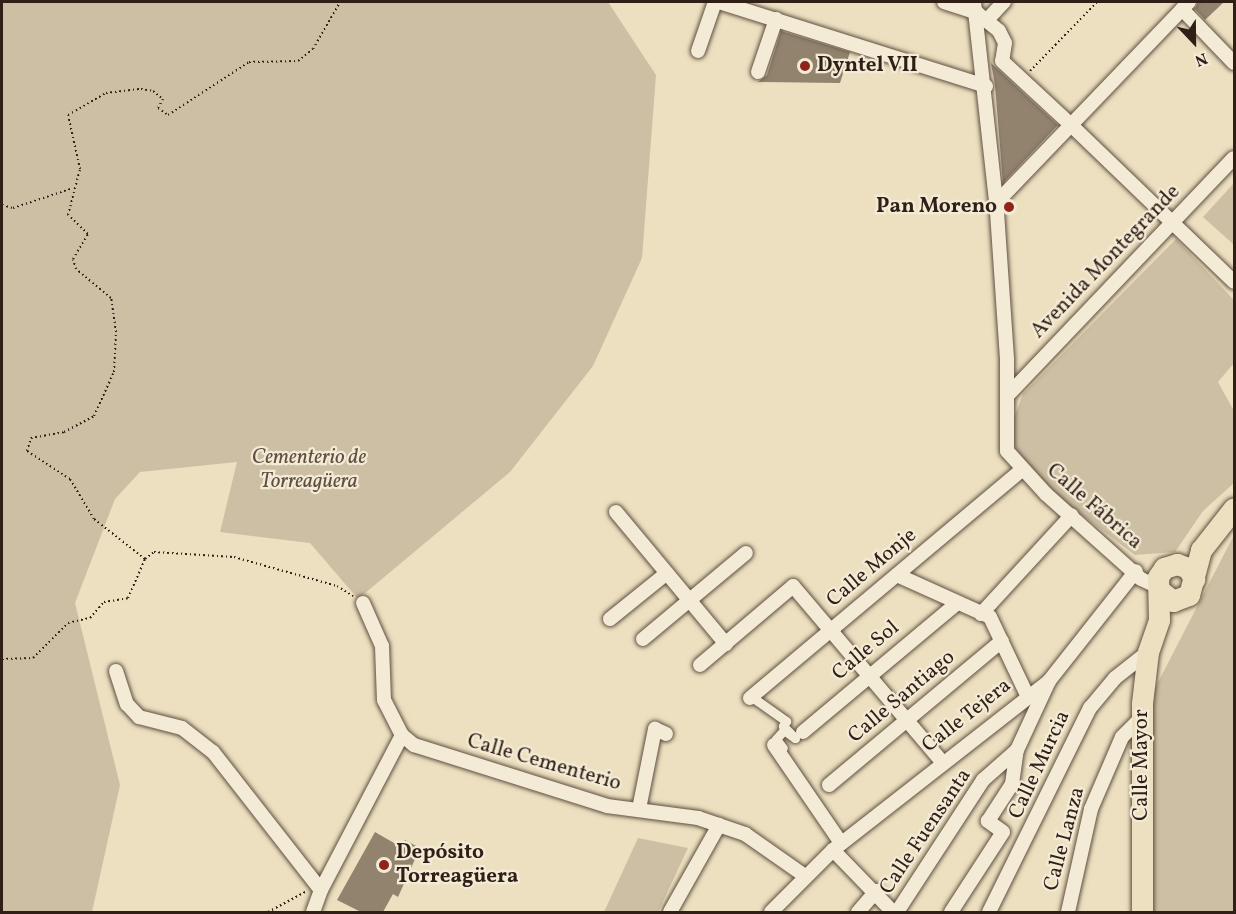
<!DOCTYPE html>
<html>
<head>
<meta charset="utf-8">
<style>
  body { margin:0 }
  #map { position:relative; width:1236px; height:914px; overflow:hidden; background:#ede0c0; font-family:Vollkorn,serif }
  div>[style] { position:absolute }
  .green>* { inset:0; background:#cdbfa3 }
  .building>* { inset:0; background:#92836e }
  .path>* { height:2px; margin-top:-1px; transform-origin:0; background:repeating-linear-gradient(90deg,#301f16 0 1.5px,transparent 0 4.5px) }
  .roads { filter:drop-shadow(0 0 2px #5f4f40) drop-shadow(0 0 2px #5f4f40) }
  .pedestrian>* { height:9px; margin:-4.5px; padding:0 4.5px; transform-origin:4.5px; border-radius:4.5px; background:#f3ebd6 }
  .minor>* { height:14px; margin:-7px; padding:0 7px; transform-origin:7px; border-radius:7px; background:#f3ebd6 }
  .primary>* { height:21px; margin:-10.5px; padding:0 10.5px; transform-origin:10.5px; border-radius:10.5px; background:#ede0c0 }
  .dots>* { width:16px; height:16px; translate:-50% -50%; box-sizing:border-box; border:3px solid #f3ebd6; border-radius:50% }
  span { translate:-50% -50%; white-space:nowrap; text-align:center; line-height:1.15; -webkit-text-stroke:4.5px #f3ebd6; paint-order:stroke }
  .poi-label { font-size:21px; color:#301f16; font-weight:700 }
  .left { translate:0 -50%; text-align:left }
  .right { translate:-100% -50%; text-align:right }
  .street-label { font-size:21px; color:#301f16 }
  .park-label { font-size:21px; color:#5f4f40; font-style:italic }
  .frame { position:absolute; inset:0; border:3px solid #301f16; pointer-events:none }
  .north { position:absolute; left:1164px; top:12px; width:60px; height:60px; -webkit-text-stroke:4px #f3ebd6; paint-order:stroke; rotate:158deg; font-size:16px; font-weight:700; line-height:24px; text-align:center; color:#301f16 }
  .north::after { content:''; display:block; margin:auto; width:21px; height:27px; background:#301f16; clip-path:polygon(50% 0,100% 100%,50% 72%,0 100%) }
</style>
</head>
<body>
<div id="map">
  <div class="green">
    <i style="clip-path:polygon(2px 2px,608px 2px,656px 75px,642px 258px,593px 366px,510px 472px,358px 599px,310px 543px,220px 532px,237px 462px,140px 472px,115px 499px,75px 603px,120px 785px,92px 912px,2px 912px)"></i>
    <i style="clip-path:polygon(1234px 183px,1234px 243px,1233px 244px,1203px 217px)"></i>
    <i style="clip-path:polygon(1176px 239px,1234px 300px,1234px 363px,1218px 382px,1234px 411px,1234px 483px,1203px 511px,1175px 552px,1135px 555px,1058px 497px,1021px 460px,1012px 438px,1014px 418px,1023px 394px)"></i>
    <i style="clip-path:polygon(1234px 535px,1234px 912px,1151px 912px,1152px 694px)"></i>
    <i style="clip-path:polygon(638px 838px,688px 848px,658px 912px,604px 912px)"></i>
  </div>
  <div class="building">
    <i style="clip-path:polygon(1198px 2px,1224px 2px,1205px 20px,1195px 9px)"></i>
    <i style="clip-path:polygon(781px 31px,850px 52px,840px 83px,758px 82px,767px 75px)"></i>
    <i style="clip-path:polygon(991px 63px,1058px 125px,1003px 183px,995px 85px)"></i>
    <i style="clip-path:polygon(375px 832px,401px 847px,405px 840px,420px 848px,398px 897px,393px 894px,383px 912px,361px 912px,337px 900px)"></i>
  </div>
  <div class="path">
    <i style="left:1030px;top:71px;width:96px;rotate:-45.8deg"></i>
    <i style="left:2px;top:205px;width:11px;rotate:15deg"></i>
    <i style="left:13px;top:208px;width:63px;rotate:-18.4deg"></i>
    <i style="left:145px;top:559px;width:65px;rotate:-141.9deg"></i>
    <i style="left:94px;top:519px;width:47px;rotate:-121deg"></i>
    <i style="left:70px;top:479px;width:51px;rotate:-146.9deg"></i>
    <i style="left:27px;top:451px;width:14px;rotate:-73deg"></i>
    <i style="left:31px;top:438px;width:34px;rotate:-10deg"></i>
    <i style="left:64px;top:432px;width:34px;rotate:-28deg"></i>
    <i style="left:94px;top:416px;width:48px;rotate:-65.6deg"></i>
    <i style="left:114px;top:372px;width:40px;rotate:-87.1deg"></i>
    <i style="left:116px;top:332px;width:34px;rotate:-98deg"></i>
    <i style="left:111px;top:298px;width:45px;rotate:-140.4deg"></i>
    <i style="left:76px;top:269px;width:10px;rotate:-107deg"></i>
    <i style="left:73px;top:259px;width:29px;rotate:-59deg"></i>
    <i style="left:88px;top:234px;width:28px;rotate:-136deg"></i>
    <i style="left:68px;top:215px;width:48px;rotate:-75.4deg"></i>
    <i style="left:80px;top:169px;width:55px;rotate:-102.5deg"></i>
    <i style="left:68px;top:115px;width:44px;rotate:-30.1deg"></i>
    <i style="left:106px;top:93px;width:35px;rotate:-7deg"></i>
    <i style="left:141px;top:89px;width:12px;rotate:9deg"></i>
    <i style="left:153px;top:91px;width:13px;rotate:39deg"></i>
    <i style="left:163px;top:99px;width:10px;rotate:119deg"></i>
    <i style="left:158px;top:108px;width:12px;rotate:35deg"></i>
    <i style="left:168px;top:115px;width:97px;rotate:-33.2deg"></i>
    <i style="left:249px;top:62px;width:49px;rotate:-1.2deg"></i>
    <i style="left:298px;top:61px;width:19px;rotate:-39deg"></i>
    <i style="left:313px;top:49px;width:54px;rotate:-60.1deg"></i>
    <i style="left:2px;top:659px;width:31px;rotate:-2deg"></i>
    <i style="left:33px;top:658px;width:49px;rotate:-45deg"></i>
    <i style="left:68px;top:623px;width:23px;rotate:-13deg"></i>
    <i style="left:90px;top:618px;width:21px;rotate:-49deg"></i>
    <i style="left:104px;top:602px;width:24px;rotate:-9deg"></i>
    <i style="left:128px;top:598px;width:43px;rotate:-66.4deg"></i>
    <i style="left:145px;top:559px;width:11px;rotate:-38deg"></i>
    <i style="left:154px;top:552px;width:80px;rotate:3.6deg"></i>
    <i style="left:234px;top:557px;width:107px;rotate:15.7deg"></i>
    <i style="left:337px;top:586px;width:19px;rotate:32deg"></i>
    <i style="left:268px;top:912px;width:44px;rotate:-28.3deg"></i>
  </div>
  <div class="roads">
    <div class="pedestrian">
      <i style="left:752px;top:697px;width:42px;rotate:35.2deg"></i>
      <i style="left:786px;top:721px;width:6px;rotate:121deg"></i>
      <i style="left:783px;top:726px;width:17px;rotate:45deg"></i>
      <i style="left:795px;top:738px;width:14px;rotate:-144deg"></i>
      <i style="left:784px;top:730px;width:12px;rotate:132deg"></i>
      <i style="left:776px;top:739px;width:11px;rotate:52deg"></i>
    </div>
    <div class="minor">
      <i style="left:719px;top:2px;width:280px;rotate:17.5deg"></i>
      <i style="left:944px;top:2px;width:35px;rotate:18deg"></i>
      <i style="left:977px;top:13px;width:28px;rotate:39deg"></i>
      <i style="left:999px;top:31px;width:13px;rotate:63deg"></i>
      <i style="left:1005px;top:43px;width:18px;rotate:99deg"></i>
      <i style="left:1002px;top:61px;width:94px;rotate:42.8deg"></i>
      <i style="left:1071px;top:125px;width:108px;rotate:133.9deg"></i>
      <i style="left:974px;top:2px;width:211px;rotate:83.7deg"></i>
      <i style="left:997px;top:212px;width:147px;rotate:86.1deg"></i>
      <i style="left:1007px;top:359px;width:92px;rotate:90deg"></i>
      <i style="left:1007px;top:451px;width:58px;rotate:47.8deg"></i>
      <i style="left:1046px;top:494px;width:127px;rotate:41.8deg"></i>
      <i style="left:1141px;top:579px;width:19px;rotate:25deg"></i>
      <i style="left:1189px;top:2px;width:170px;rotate:133.8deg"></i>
      <i style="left:1071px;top:125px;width:226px;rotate:43.9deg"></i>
      <i style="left:1182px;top:9px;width:75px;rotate:46.1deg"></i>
      <i style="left:987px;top:20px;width:25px;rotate:-47deg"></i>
      <i style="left:698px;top:51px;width:52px;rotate:-70.9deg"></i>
      <i style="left:758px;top:72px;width:56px;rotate:-71.2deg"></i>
      <i style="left:1008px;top:395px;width:327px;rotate:-46.4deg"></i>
      <i style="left:616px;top:512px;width:172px;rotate:50.2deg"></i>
      <i style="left:897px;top:575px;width:102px;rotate:24.3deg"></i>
      <i style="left:990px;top:617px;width:86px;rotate:64.6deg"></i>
      <i style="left:363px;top:603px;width:47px;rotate:66.2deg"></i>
      <i style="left:382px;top:646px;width:54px;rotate:87.9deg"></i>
      <i style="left:384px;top:700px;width:39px;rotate:63deg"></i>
      <i style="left:402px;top:735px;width:16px;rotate:40deg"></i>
      <i style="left:414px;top:745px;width:202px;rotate:17.5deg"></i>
      <i style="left:607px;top:806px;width:92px;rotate:7.5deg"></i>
      <i style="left:698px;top:818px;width:50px;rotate:18.8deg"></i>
      <i style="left:745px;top:834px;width:73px;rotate:35deg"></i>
      <i style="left:981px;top:614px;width:134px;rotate:-47.4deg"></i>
      <i style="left:610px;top:619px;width:73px;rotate:-38.9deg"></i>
      <i style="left:643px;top:639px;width:134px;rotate:-39.9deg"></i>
      <i style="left:700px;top:665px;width:122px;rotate:-40.3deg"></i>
      <i style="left:793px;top:586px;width:231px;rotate:49.7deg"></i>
      <i style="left:116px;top:671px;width:35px;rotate:72deg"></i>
      <i style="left:127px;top:704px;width:18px;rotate:47deg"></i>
      <i style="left:139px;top:717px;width:44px;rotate:14.3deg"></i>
      <i style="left:182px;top:728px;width:39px;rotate:38deg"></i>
      <i style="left:213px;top:752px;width:175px;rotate:52deg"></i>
      <i style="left:321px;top:890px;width:175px;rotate:-62.4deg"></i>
      <i style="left:750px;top:698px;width:354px;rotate:-40deg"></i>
      <i style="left:803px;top:732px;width:199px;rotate:-39.9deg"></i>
      <i style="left:774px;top:745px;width:119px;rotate:55.6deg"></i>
      <i style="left:829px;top:785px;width:225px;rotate:-39.8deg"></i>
      <i style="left:639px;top:809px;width:82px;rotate:-78.7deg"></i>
      <i style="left:655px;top:729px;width:12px;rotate:24deg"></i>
      <i style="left:833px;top:850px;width:86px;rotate:45.9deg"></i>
      <i style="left:313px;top:912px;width:23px;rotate:-70deg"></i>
      <i style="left:670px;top:912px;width:100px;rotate:-60.6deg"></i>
      <i style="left:771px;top:912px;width:88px;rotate:-45deg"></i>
      <i style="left:833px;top:850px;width:274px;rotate:-38deg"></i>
      <i style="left:1049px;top:681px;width:140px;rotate:-51.7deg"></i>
      <i style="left:858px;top:912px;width:28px;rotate:-49deg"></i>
      <i style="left:897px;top:912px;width:158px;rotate:-56.9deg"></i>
      <i style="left:983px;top:780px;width:45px;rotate:-41.4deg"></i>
      <i style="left:951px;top:912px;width:95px;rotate:-57deg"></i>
      <i style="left:1003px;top:832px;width:19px;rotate:-144deg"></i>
      <i style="left:988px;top:821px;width:44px;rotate:-57deg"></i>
      <i style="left:1012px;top:784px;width:34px;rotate:-82deg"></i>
      <i style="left:1017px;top:750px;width:76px;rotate:-65.1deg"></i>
      <i style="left:989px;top:912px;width:228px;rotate:-63.7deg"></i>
      <i style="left:1090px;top:708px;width:39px;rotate:-50deg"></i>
      <i style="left:1115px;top:678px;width:42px;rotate:-38.2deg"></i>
      <i style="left:1068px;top:912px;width:106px;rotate:-77.4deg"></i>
      <i style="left:1091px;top:809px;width:78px;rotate:-66.7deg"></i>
      <i style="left:1122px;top:737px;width:28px;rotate:-45deg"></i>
    </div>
    <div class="primary">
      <i style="left:1159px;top:590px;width:18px;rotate:38deg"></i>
      <i style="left:1173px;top:601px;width:17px;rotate:-21deg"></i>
      <i style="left:1189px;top:595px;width:47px;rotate:-75.1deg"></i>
      <i style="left:1201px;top:550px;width:53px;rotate:-51.8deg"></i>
      <i style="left:1142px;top:912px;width:209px;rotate:-90deg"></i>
      <i style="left:1142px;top:703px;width:51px;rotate:-83.3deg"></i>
      <i style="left:1148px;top:652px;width:34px;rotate:-71deg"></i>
      <i style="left:1159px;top:620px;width:43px;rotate:-91.3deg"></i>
      <i style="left:1158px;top:577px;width:11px;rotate:-56deg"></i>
      <i style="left:1164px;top:568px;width:14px;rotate:-17deg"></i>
      <i style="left:1177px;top:564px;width:12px;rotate:20deg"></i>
      <i style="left:1188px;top:568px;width:13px;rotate:61deg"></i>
    </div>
  </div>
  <div class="dots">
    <i style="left:805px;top:66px;background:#8f2418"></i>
    <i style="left:1009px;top:207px;background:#8f2418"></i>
    <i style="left:384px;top:865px;background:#8f2418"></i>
  </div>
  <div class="poi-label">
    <span class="left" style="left:817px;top:66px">Dyntel VII</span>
    <span class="right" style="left:997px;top:207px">Pan Moreno</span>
    <span class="left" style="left:396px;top:865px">Depósito<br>Torreagüera</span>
  </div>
  <div class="street-label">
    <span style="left:1106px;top:262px;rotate:-46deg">Avenida Montegrande</span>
    <span style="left:1094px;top:507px;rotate:41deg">Calle Fábrica</span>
    <span style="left:872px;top:568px;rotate:-40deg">Calle Monje</span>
    <span style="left:866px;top:651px;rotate:-40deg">Calle Sol</span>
    <span style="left:902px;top:697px;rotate:-40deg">Calle Santiago</span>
    <span style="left:967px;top:716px;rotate:-38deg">Calle Tejera</span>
    <span style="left:544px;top:763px;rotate:16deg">Calle Cementerio</span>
    <span style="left:1040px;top:765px;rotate:-65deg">Calle Murcia</span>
    <span style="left:1142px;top:765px;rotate:-90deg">Calle Mayor</span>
    <span style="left:926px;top:832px;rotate:-56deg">Calle Fuensanta</span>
    <span style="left:1065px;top:839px;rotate:-75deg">Calle Lanza</span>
  </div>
  <div class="park-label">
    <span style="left:309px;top:470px">Cementerio de<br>Torreagüera</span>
  </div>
  <div class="frame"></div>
  <div class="north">N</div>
</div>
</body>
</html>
